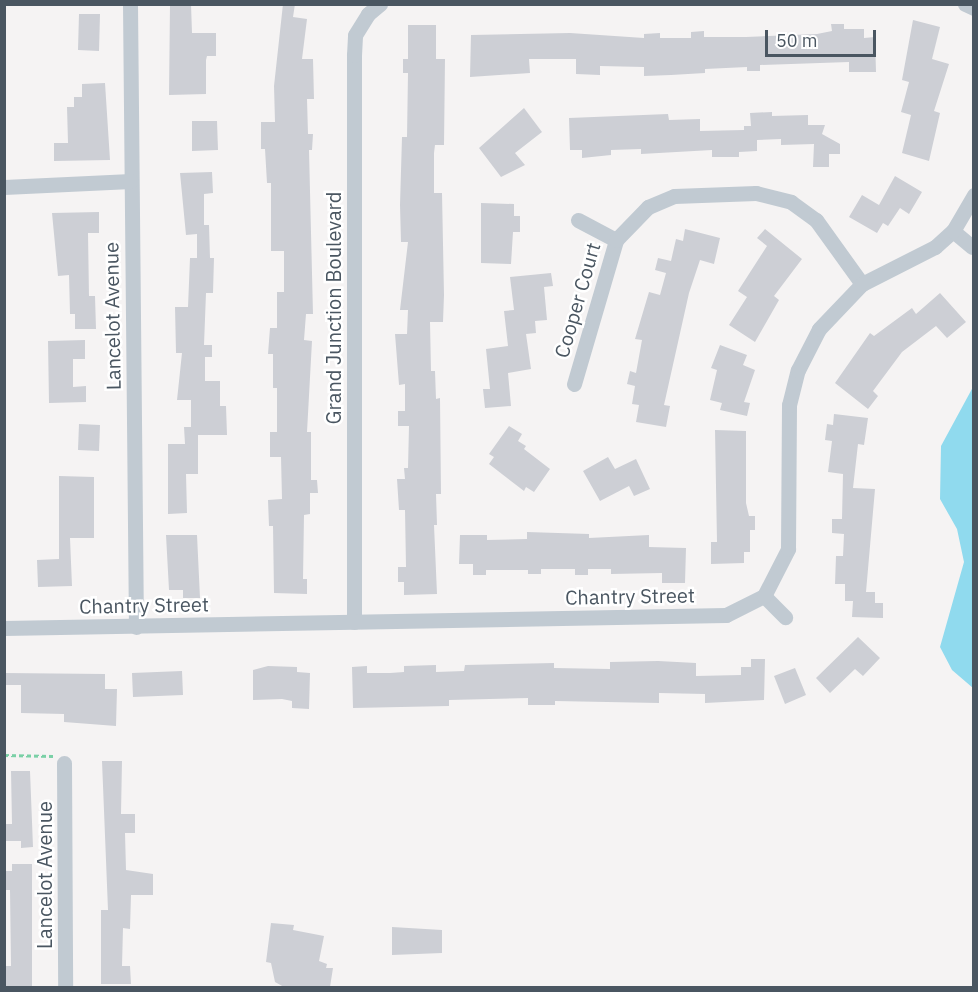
<!DOCTYPE html>
<html>
<head>
<meta charset="utf-8">
<style>
  body { margin:0 }
  #map { position:relative; width:978px; height:992px; overflow:hidden; background:#f5f3f3; font-family:"IBM Plex Sans",sans-serif }
  div>[style] { position:absolute }
  .water>* { inset:0; background:#90daee }
  .building>* { inset:0; background:#cdcfd5 }
  .path>* { height:3px; margin-top:-1.5px; transform-origin:0; background:repeating-linear-gradient(90deg,#7ad0a6 0 4.5px,transparent 0 7.5px) }
  .minor>* { height:15px; margin:-7.5px; padding:0 7.5px; transform-origin:7.5px; border-radius:7.5px; background:#c1cad2 }
  span { translate:-50% -50%; white-space:nowrap; text-align:center; line-height:1.15; -webkit-text-stroke:5px #fff; paint-order:stroke }
  .street-label { font-size:20px; color:#4a5661 }
  .frame { position:absolute; inset:0; border:6px solid #4a5661; pointer-events:none }
  .scale { position:absolute; left:765px; top:30px; width:111px; height:27px; box-sizing:border-box; border:3px solid #4a5661; border-top:0; padding-left:8px; font-size:18px; line-height:21px; white-space:nowrap; color:#4a5661; -webkit-text-stroke:4px #fff; paint-order:stroke }
</style>
</head>
<body>
<div id="map">
  <div class="water">
    <i style="clip-path:polygon(973px 387px,973px 688px,952px 670px,940px 647px,964px 562px,957px 529px,940px 499px,941px 446px)"></i>
  </div>
  <div class="building">
    <i style="clip-path:polygon(170px 4px,191px 4px,192px 33px,216px 33px,216px 56px,207px 56px,206px 60px,206px 94px,169px 95px)"></i>
    <i style="clip-path:polygon(283px 4px,295px 4px,293px 17px,307px 19px,302px 59px,313px 59px,314px 99px,307px 99px,308px 134px,313px 134px,312px 150px,309px 150px,313px 314px,306px 314px,304px 340px,312px 341px,307px 432px,311px 432px,311px 480px,317px 480px,318px 493px,310px 493px,310px 514px,304px 515px,303px 579px,307px 579px,307px 594px,274px 593px,273px 526px,269px 526px,268px 500px,282px 499px,281px 457px,270px 457px,270px 432px,277px 432px,277px 388px,273px 388px,273px 354px,268px 354px,270px 328px,277px 328px,277px 292px,284px 292px,284px 251px,271px 251px,271px 183px,267px 183px,265px 149px,261px 149px,261px 122px,275px 122px,274px 86px)"></i>
    <i style="clip-path:polygon(79px 14px,100px 14px,99px 51px,78px 50px)"></i>
    <i style="clip-path:polygon(913px 20px,940px 27px,932px 59px,949px 64px,934px 111px,940px 113px,929px 161px,902px 153px,911px 115px,901px 112px,909px 82px,902px 80px)"></i>
    <i style="clip-path:polygon(831px 24px,844px 24px,844px 29px,864px 29px,864px 38px,875px 37px,876px 72px,849px 72px,849px 62px,760px 65px,760px 71px,747px 71px,747px 67px,705px 69px,705px 73px,671px 75px,644px 76px,644px 67px,600px 66px,600px 75px,576px 74px,576px 59px,529px 59px,530px 73px,470px 77px,471px 35px,570px 33px,644px 38px,644px 34px,660px 33px,660px 38px,691px 38px,691px 32px,704px 31px,704px 37px,746px 37px,817px 34px,832px 31px)"></i>
    <i style="clip-path:polygon(408px 25px,436px 25px,436px 59px,445px 59px,444px 145px,435px 145px,434px 153px,434px 193px,442px 193px,444px 295px,443px 322px,430px 322px,431px 371px,435px 371px,436px 399px,440px 398px,441px 494px,436px 494px,437px 525px,434px 525px,437px 594px,404px 595px,404px 582px,398px 582px,398px 567px,406px 567px,405px 510px,399px 510px,397px 479px,405px 479px,404px 468px,408px 468px,409px 426px,398px 426px,398px 411px,405px 411px,405px 384px,399px 385px,395px 334px,407px 334px,408px 310px,400px 310px,408px 242px,401px 242px,400px 205px,402px 137px,407px 137px,408px 73px,403px 73px,403px 59px,408px 59px)"></i>
    <i style="clip-path:polygon(105px 83px,110px 160px,54px 161px,54px 143px,68px 143px,67px 107px,74px 107px,74px 97px,82px 97px,82px 84px)"></i>
    <i style="clip-path:polygon(524px 108px,542px 132px,515px 153px,525px 165px,501px 177px,479px 148px)"></i>
    <i style="clip-path:polygon(772px 112px,772px 116px,808px 115px,808px 125px,825px 125px,822px 134px,840px 144px,840px 154px,829px 154px,829px 167px,813px 167px,814px 144px,781px 145px,781px 139px,757px 140px,757px 151px,739px 152px,739px 157px,712px 157px,712px 150px,641px 154px,641px 149px,611px 150px,611px 155px,582px 158px,582px 150px,570px 150px,569px 118px,668px 114px,669px 120px,700px 119px,700px 131px,744px 130px,744px 126px,751px 126px,750px 113px)"></i>
    <i style="clip-path:polygon(192px 121px,217px 121px,218px 150px,192px 151px)"></i>
    <i style="clip-path:polygon(212px 172px,213px 193px,204px 194px,204px 225px,209px 225px,210px 258px,214px 258px,213px 293px,206px 293px,204px 345px,212px 345px,212px 357px,205px 357px,205px 381px,220px 381px,220px 406px,226px 406px,227px 435px,198px 435px,198px 474px,186px 474px,187px 513px,168px 514px,168px 444px,185px 444px,184px 427px,191px 427px,191px 400px,177px 400px,182px 353px,176px 353px,175px 307px,188px 307px,190px 258px,197px 258px,197px 234px,186px 235px,180px 173px)"></i>
    <i style="clip-path:polygon(895px 176px,922px 192px,909px 214px,900px 208px,888px 226px,883px 223px,877px 233px,849px 217px,862px 195px,879px 205px)"></i>
    <i style="clip-path:polygon(481px 203px,514px 204px,514px 216px,520px 216px,520px 232px,513px 232px,511px 264px,481px 263px)"></i>
    <i style="clip-path:polygon(99px 212px,99px 233px,88px 233px,89px 296px,95px 296px,96px 329px,75px 329px,75px 314px,70px 314px,69px 275px,58px 276px,52px 213px)"></i>
    <i style="clip-path:polygon(685px 229px,720px 238px,714px 264px,700px 260px,689px 293px,664px 405px,670px 406px,666px 427px,636px 422px,639px 405px,632px 404px,635px 386px,627px 384px,630px 371px,636px 373px,642px 340px,635px 339px,649px 292px,660px 295px,666px 273px,655px 270px,658px 258px,671px 261px,676px 239px,683px 241px)"></i>
    <i style="clip-path:polygon(765px 229px,802px 259px,774px 296px,779px 300px,755px 342px,729px 325px,747px 297px,738px 291px,767px 246px,757px 238px)"></i>
    <i style="clip-path:polygon(551px 273px,553px 286px,544px 287px,547px 320px,535px 321px,536px 333px,526px 334px,531px 369px,508px 373px,511px 406px,485px 408px,483px 389px,490px 389px,486px 349px,508px 346px,504px 311px,514px 310px,510px 277px)"></i>
    <i style="clip-path:polygon(940px 293px,966px 322px,947px 338px,936px 326px,902px 352px,873px 391px,878px 396px,868px 409px,835px 383px,870px 333px,874px 336px,912px 308px,916px 314px)"></i>
    <i style="clip-path:polygon(85px 340px,85px 359px,73px 359px,73px 387px,86px 386px,86px 402px,49px 403px,48px 341px)"></i>
    <i style="clip-path:polygon(720px 345px,747px 355px,743px 365px,755px 370px,744px 402px,750px 403px,747px 416px,720px 410px,722px 403px,710px 400px,717px 370px,711px 368px)"></i>
    <i style="clip-path:polygon(834px 414px,868px 418px,864px 445px,858px 444px,853px 488px,875px 489px,866px 592px,875px 592px,875px 603px,883px 603px,883px 618px,852px 617px,853px 601px,845px 601px,845px 584px,835px 584px,836px 556px,843px 556px,844px 534px,832px 533px,832px 519px,842px 519px,843px 474px,828px 472px,832px 441px,825px 440px,827px 424px,833px 425px)"></i>
    <i style="clip-path:polygon(79px 424px,100px 425px,99px 451px,78px 450px)"></i>
    <i style="clip-path:polygon(509px 426px,522px 434px,518px 441px,526px 446px,524px 449px,550px 469px,534px 492px,526px 487px,524px 491px,489px 464px,494px 457px,489px 454px)"></i>
    <i style="clip-path:polygon(715px 430px,746px 431px,746px 503px,749px 516px,755px 516px,755px 530px,750px 530px,750px 552px,744px 552px,744px 563px,711px 564px,711px 542px,717px 542px)"></i>
    <i style="clip-path:polygon(608px 457px,615px 469px,636px 459px,650px 489px,634px 496px,629px 486px,600px 501px,583px 471px)"></i>
    <i style="clip-path:polygon(59px 476px,94px 477px,94px 538px,70px 538px,72px 586px,38px 587px,37px 560px,59px 559px)"></i>
    <i style="clip-path:polygon(527px 532px,589px 534px,589px 538px,649px 535px,649px 547px,686px 548px,685px 583px,662px 583px,662px 573px,611px 574px,611px 569px,588px 569px,588px 575px,575px 575px,575px 569px,541px 569px,541px 574px,528px 574px,528px 570px,486px 570px,486px 575px,473px 575px,473px 564px,459px 564px,460px 535px,487px 535px,487px 540px,527px 539px)"></i>
    <i style="clip-path:polygon(166px 535px,197px 535px,200px 598px,183px 598px,183px 590px,169px 590px)"></i>
    <i style="clip-path:polygon(858px 637px,880px 658px,863px 676px,855px 669px,830px 693px,816px 678px)"></i>
    <i style="clip-path:polygon(751px 659px,765px 659px,764px 700px,705px 703px,705px 694px,659px 693px,659px 703px,555px 701px,555px 705px,528px 705px,528px 698px,449px 700px,449px 706px,353px 708px,352px 667px,367px 666px,367px 673px,390px 673px,404px 672px,404px 666px,436px 665px,436px 672px,464px 671px,465px 665px,554px 663px,554px 668px,610px 669px,610px 662px,658px 661px,696px 663px,696px 676px,741px 675px,741px 667px,751px 667px)"></i>
    <i style="clip-path:polygon(268px 666px,297px 667px,297px 672px,310px 673px,309px 709px,292px 708px,292px 701px,282px 699px,253px 700px,253px 670px)"></i>
    <i style="clip-path:polygon(795px 668px,806px 695px,785px 704px,774px 676px)"></i>
    <i style="clip-path:polygon(182px 671px,183px 695px,133px 697px,132px 673px)"></i>
    <i style="clip-path:polygon(4px 673px,105px 674px,105px 689px,117px 689px,116px 726px,64px 722px,64px 714px,21px 713px,21px 685px,4px 685px)"></i>
    <i style="clip-path:polygon(102px 761px,122px 761px,121px 814px,135px 814px,135px 833px,125px 833px,126px 870px,153px 874px,153px 895px,131px 895px,130px 929px,123px 928px,122px 966px,130px 966px,131px 984px,101px 984px,101px 910px,108px 910px)"></i>
    <i style="clip-path:polygon(11px 771px,30px 771px,33px 847px,21px 848px,21px 841px,5px 841px,4px 824px,12px 824px)"></i>
    <i style="clip-path:polygon(12px 864px,32px 864px,32px 987px,4px 987px,4px 966px,11px 966px,10px 890px,4px 890px,4px 871px,12px 871px)"></i>
    <i style="clip-path:polygon(271px 923px,294px 925px,293px 930px,324px 936px,319px 961px,327px 964px,326px 968px,333px 968px,330px 987px,284px 987px,275px 982px,271px 963px,266px 962px)"></i>
    <i style="clip-path:polygon(392px 927px,442px 930px,442px 953px,392px 955px)"></i>
  </div>
  <div class="path">
    <i style="left:4px;top:755px;width:49px;rotate:1.2deg"></i>
  </div>
  <div class="minor">
    <i style="left:130px;top:4px;width:623px;rotate:89.45deg"></i>
    <i style="left:965px;top:4px;width:10px;rotate:24deg"></i>
    <i style="left:4px;top:187px;width:127px;rotate:-2.7deg"></i>
    <i style="left:578px;top:220px;width:43px;rotate:27.8deg"></i>
    <i style="left:953px;top:231px;width:25px;rotate:40deg"></i>
    <i style="left:574px;top:384px;width:150px;rotate:-73.7deg"></i>
    <i style="left:616px;top:240px;width:46px;rotate:-45.9deg"></i>
    <i style="left:648px;top:207px;width:28px;rotate:-23deg"></i>
    <i style="left:674px;top:196px;width:82px;rotate:-2.1deg"></i>
    <i style="left:756px;top:193px;width:36px;rotate:14deg"></i>
    <i style="left:791px;top:202px;width:31px;rotate:36deg"></i>
    <i style="left:816px;top:220px;width:79px;rotate:54.3deg"></i>
    <i style="left:764px;top:596px;width:30px;rotate:45deg"></i>
    <i style="left:354px;top:622px;width:567px;rotate:-90deg"></i>
    <i style="left:354px;top:55px;width:20px;rotate:-87deg"></i>
    <i style="left:355px;top:35px;width:25px;rotate:-58deg"></i>
    <i style="left:368px;top:14px;width:16px;rotate:-40deg"></i>
    <i style="left:4px;top:628px;width:722px;rotate:-1.03deg"></i>
    <i style="left:726px;top:615px;width:42px;rotate:-26.6deg"></i>
    <i style="left:764px;top:596px;width:53px;rotate:-62.9deg"></i>
    <i style="left:788px;top:549px;width:144px;rotate:-89.6deg"></i>
    <i style="left:789px;top:405px;width:36px;rotate:-76deg"></i>
    <i style="left:798px;top:370px;width:46px;rotate:-62.9deg"></i>
    <i style="left:819px;top:329px;width:62px;rotate:-46.3deg"></i>
    <i style="left:862px;top:284px;width:82px;rotate:-26.9deg"></i>
    <i style="left:935px;top:247px;width:24px;rotate:-42deg"></i>
    <i style="left:953px;top:231px;width:42px;rotate:-59.7deg"></i>
    <i style="left:64px;top:763px;width:225px;rotate:89.7deg"></i>
  </div>
  <div class="street-label">
    <span style="left:577px;top:300px;rotate:-74deg">Cooper Court</span>
    <span style="left:333px;top:308px;rotate:-90deg">Grand Junction Boulevard</span>
    <span style="left:112px;top:316px;rotate:-91deg">Lancelot Avenue</span>
    <span style="left:630px;top:596px;rotate:-1deg">Chantry Street</span>
    <span style="left:144px;top:605px;rotate:-1deg">Chantry Street</span>
    <span style="left:44px;top:875px;rotate:-90deg">Lancelot Avenue</span>
  </div>
  <div class="frame"></div>
  <div class="scale">50 m</div>
</div>
</body>
</html>
